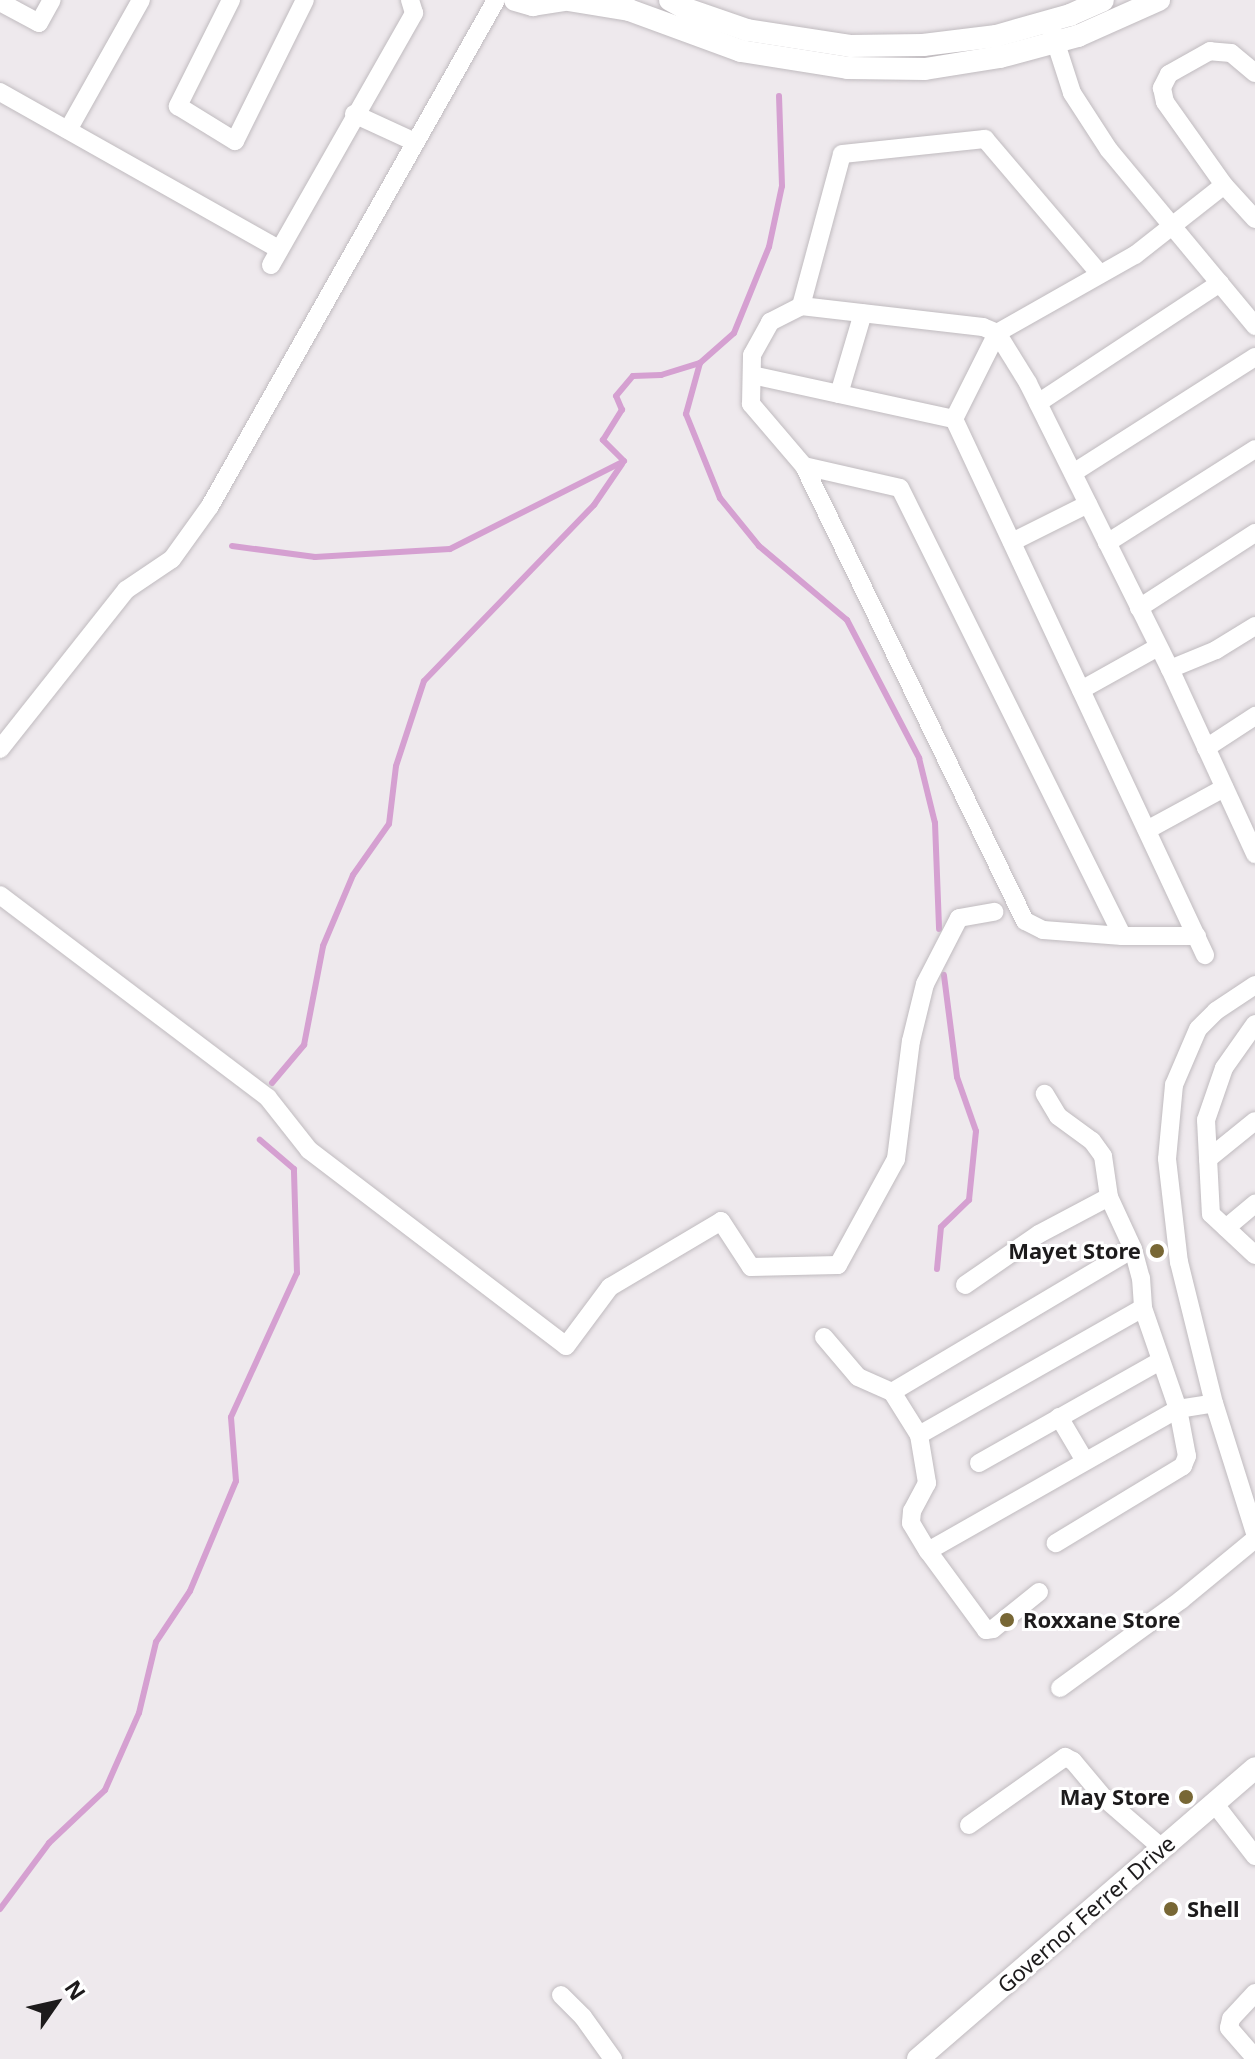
<!DOCTYPE html>
<html>
<head>
<meta charset="utf-8">
<style>
  body { margin:0 }
  #map { position:relative; width:1255px; height:2059px; overflow:hidden; background:#eee9ed; font-family:"Noto Sans",sans-serif }
  div>[style] { position:absolute }
  .stream>* { height:6px; margin:-3px; padding:0 3px; transform-origin:3px; border-radius:3px; background:#d5a0d1 }
  .roads { filter:drop-shadow(0 0 2px #c0bbbf) drop-shadow(0 0 2px #c0bbbf) }
  .minor>* { height:18px; margin:-9px; padding:0 9px; transform-origin:9px; border-radius:9px; background:#fff }
  .major>* { height:22px; margin:-11px; padding:0 11px; transform-origin:11px; border-radius:11px; background:#fff }
  .dots>* { width:22px; height:22px; translate:-50% -50%; box-sizing:border-box; border:4px solid #fff; border-radius:50% }
  span { translate:-50% -50%; white-space:nowrap; text-align:center; line-height:1.15; -webkit-text-stroke:6px #fff; paint-order:stroke }
  .poi-label { font-size:22px; color:#1d1b1c; font-weight:700 }
  .right { translate:-100% -50%; text-align:right }
  .left { translate:0 -50%; text-align:left }
  .street-label { font-size:22px; color:#1d1b1c }
  .north { position:absolute; left:16px; top:1963px; width:80px; height:80px; -webkit-text-stroke:6px #fff; paint-order:stroke; rotate:56deg; font-size:22px; font-weight:700; line-height:32px; text-align:center; color:#1d1b1c }
  .north::after { content:''; display:block; margin:auto; width:28px; height:36px; background:#1d1b1c; clip-path:polygon(50% 0,100% 100%,50% 72%,0 100%) }
</style>
</head>
<body>
<div id="map">
  <div class="stream">
    <i style="left:700px;top:363px;width:53px;rotate:105.4deg"></i>
    <i style="left:686px;top:414px;width:91px;rotate:68deg"></i>
    <i style="left:720px;top:498px;width:62px;rotate:50.9deg"></i>
    <i style="left:759px;top:546px;width:115px;rotate:40.1deg"></i>
    <i style="left:847px;top:620px;width:156px;rotate:62.4deg"></i>
    <i style="left:919px;top:758px;width:67px;rotate:76.2deg"></i>
    <i style="left:935px;top:823px;width:106px;rotate:87.8deg"></i>
    <i style="left:232px;top:546px;width:84px;rotate:7.5deg"></i>
    <i style="left:315px;top:557px;width:135px;rotate:-3.4deg"></i>
    <i style="left:450px;top:549px;width:195px;rotate:-26.8deg"></i>
    <i style="left:624px;top:461px;width:30px;rotate:-135deg"></i>
    <i style="left:603px;top:440px;width:36px;rotate:-58deg"></i>
    <i style="left:622px;top:410px;width:15px;rotate:-113deg"></i>
    <i style="left:616px;top:396px;width:26px;rotate:-50deg"></i>
    <i style="left:633px;top:376px;width:28px;rotate:-2deg"></i>
    <i style="left:661px;top:375px;width:41px;rotate:-17.1deg"></i>
    <i style="left:700px;top:363px;width:45px;rotate:-41.4deg"></i>
    <i style="left:734px;top:333px;width:93px;rotate:-67.9deg"></i>
    <i style="left:769px;top:247px;width:62px;rotate:-78deg"></i>
    <i style="left:782px;top:186px;width:90px;rotate:-91.9deg"></i>
    <i style="left:272px;top:1083px;width:50px;rotate:-49.9deg"></i>
    <i style="left:304px;top:1045px;width:101px;rotate:-79.1deg"></i>
    <i style="left:323px;top:946px;width:77px;rotate:-67.1deg"></i>
    <i style="left:353px;top:875px;width:62px;rotate:-54.8deg"></i>
    <i style="left:389px;top:824px;width:58px;rotate:-83.1deg"></i>
    <i style="left:396px;top:766px;width:89px;rotate:-71.8deg"></i>
    <i style="left:424px;top:681px;width:245px;rotate:-46deg"></i>
    <i style="left:594px;top:505px;width:50px;rotate:-55.7deg"></i>
    <i style="left:937px;top:1269px;width:42px;rotate:-84.6deg"></i>
    <i style="left:941px;top:1227px;width:39px;rotate:-44deg"></i>
    <i style="left:969px;top:1200px;width:69px;rotate:-84.2deg"></i>
    <i style="left:976px;top:1131px;width:57px;rotate:-109.4deg"></i>
    <i style="left:957px;top:1077px;width:103px;rotate:-97.3deg"></i>
    <i style="left:0;top:1909px;width:82px;rotate:-53.4deg"></i>
    <i style="left:49px;top:1843px;width:77px;rotate:-43.4deg"></i>
    <i style="left:105px;top:1790px;width:84px;rotate:-66.2deg"></i>
    <i style="left:139px;top:1713px;width:73px;rotate:-76.5deg"></i>
    <i style="left:156px;top:1642px;width:61px;rotate:-56.3deg"></i>
    <i style="left:190px;top:1591px;width:119px;rotate:-67.3deg"></i>
    <i style="left:236px;top:1481px;width:64px;rotate:-94.5deg"></i>
    <i style="left:231px;top:1417px;width:158px;rotate:-65.4deg"></i>
    <i style="left:297px;top:1273px;width:104px;rotate:-91.7deg"></i>
    <i style="left:294px;top:1169px;width:45px;rotate:-139.5deg"></i>
  </div>
  <div class="roads">
    <div class="minor">
      <i style="left:231px;top:0;width:119px;rotate:116.6deg"></i>
      <i style="left:178px;top:106px;width:67px;rotate:31.6deg"></i>
      <i style="left:235px;top:141px;width:157px;rotate:-63.6deg"></i>
      <i style="left:0;top:2px;width:44px;rotate:28.3deg"></i>
      <i style="left:39px;top:23px;width:26px;rotate:-61deg"></i>
      <i style="left:1052px;top:31px;width:65px;rotate:72.1deg"></i>
      <i style="left:1072px;top:93px;width:68px;rotate:57deg"></i>
      <i style="left:1109px;top:150px;width:229px;rotate:50.3deg"></i>
      <i style="left:1255px;top:73px;width:31px;rotate:-140deg"></i>
      <i style="left:1231px;top:53px;width:21px;rotate:-175deg"></i>
      <i style="left:1210px;top:51px;width:47px;rotate:150.7deg"></i>
      <i style="left:1169px;top:74px;width:16px;rotate:117deg"></i>
      <i style="left:1162px;top:88px;width:14px;rotate:78deg"></i>
      <i style="left:1165px;top:102px;width:102px;rotate:54.6deg"></i>
      <i style="left:1224px;top:185px;width:46px;rotate:47.6deg"></i>
      <i style="left:0;top:92px;width:320px;rotate:29.4deg"></i>
      <i style="left:354px;top:114px;width:67px;rotate:24.7deg"></i>
      <i style="left:68px;top:130px;width:149px;rotate:-60.7deg"></i>
      <i style="left:271px;top:265px;width:290px;rotate:-60.4deg"></i>
      <i style="left:414px;top:13px;width:14px;rotate:-107deg"></i>
      <i style="left:801px;top:306px;width:157px;rotate:-74.9deg"></i>
      <i style="left:842px;top:154px;width:144px;rotate:-6deg"></i>
      <i style="left:985px;top:139px;width:177px;rotate:49.6deg"></i>
      <i style="left:752px;top:375px;width:207px;rotate:12.3deg"></i>
      <i style="left:954px;top:419px;width:592px;rotate:64.91deg"></i>
      <i style="left:839px;top:394px;width:84px;rotate:-73.5deg"></i>
      <i style="left:1038px;top:403px;width:218px;rotate:-33.4deg"></i>
      <i style="left:954px;top:419px;width:96px;rotate:-63.4deg"></i>
      <i style="left:997px;top:333px;width:159px;rotate:-29.5deg"></i>
      <i style="left:1135px;top:255px;width:113px;rotate:-38.2deg"></i>
      <i style="left:804px;top:466px;width:98px;rotate:12.9deg"></i>
      <i style="left:900px;top:488px;width:500px;rotate:63.6deg"></i>
      <i style="left:1073px;top:473px;width:216px;rotate:-32.5deg"></i>
      <i style="left:1012px;top:542px;width:85px;rotate:-26.6deg"></i>
      <i style="left:1107px;top:543px;width:175px;rotate:-32.4deg"></i>
      <i style="left:1139px;top:608px;width:138px;rotate:-32.9deg"></i>
      <i style="left:1170px;top:669px;width:50px;rotate:-22.4deg"></i>
      <i style="left:1216px;top:650px;width:46px;rotate:-31.6deg"></i>
      <i style="left:1081px;top:690px;width:88px;rotate:-29.2deg"></i>
      <i style="left:1206px;top:748px;width:59px;rotate:-33.1deg"></i>
      <i style="left:0;top:749px;width:203px;rotate:-51.6deg"></i>
      <i style="left:126px;top:590px;width:55px;rotate:-34deg"></i>
      <i style="left:172px;top:559px;width:65px;rotate:-54.4deg"></i>
      <i style="left:210px;top:506px;width:581px;rotate:-60.52deg"></i>
      <i style="left:1147px;top:830px;width:88px;rotate:-28.6deg"></i>
      <i style="left:0;top:895px;width:336px;rotate:37.1deg"></i>
      <i style="left:268px;top:1098px;width:66px;rotate:51.7deg"></i>
      <i style="left:309px;top:1150px;width:323px;rotate:37.3deg"></i>
      <i style="left:566px;top:1346px;width:74px;rotate:-53.3deg"></i>
      <i style="left:610px;top:1287px;width:129px;rotate:-30.7deg"></i>
      <i style="left:721px;top:1221px;width:55px;rotate:56.9deg"></i>
      <i style="left:751px;top:1267px;width:87px;rotate:-1.3deg"></i>
      <i style="left:838px;top:1265px;width:121px;rotate:-61.3deg"></i>
      <i style="left:896px;top:1159px;width:119px;rotate:-82.8deg"></i>
      <i style="left:911px;top:1041px;width:59px;rotate:-76.2deg"></i>
      <i style="left:925px;top:984px;width:74px;rotate:-62.7deg"></i>
      <i style="left:959px;top:918px;width:36px;rotate:-10deg"></i>
      <i style="left:1197px;top:936px;width:75px;rotate:180deg"></i>
      <i style="left:1122px;top:936px;width:79px;rotate:-175.7deg"></i>
      <i style="left:1043px;top:930px;width:20px;rotate:-153deg"></i>
      <i style="left:1025px;top:921px;width:506px;rotate:-115.91deg"></i>
      <i style="left:804px;top:466px;width:82px;rotate:-130.5deg"></i>
      <i style="left:751px;top:404px;width:49px;rotate:-88.8deg"></i>
      <i style="left:752px;top:355px;width:38px;rotate:-61deg"></i>
      <i style="left:770px;top:322px;width:35px;rotate:-27deg"></i>
      <i style="left:801px;top:306px;width:183px;rotate:6.6deg"></i>
      <i style="left:983px;top:327px;width:15px;rotate:23deg"></i>
      <i style="left:997px;top:333px;width:59px;rotate:58.2deg"></i>
      <i style="left:1028px;top:383px;width:319px;rotate:63.6deg"></i>
      <i style="left:1170px;top:669px;width:204px;rotate:65.3deg"></i>
      <i style="left:1255px;top:985px;width:47px;rotate:146.3deg"></i>
      <i style="left:1216px;top:1011px;width:25px;rotate:135deg"></i>
      <i style="left:1198px;top:1029px;width:61px;rotate:113.2deg"></i>
      <i style="left:1174px;top:1085px;width:74px;rotate:95.4deg"></i>
      <i style="left:1167px;top:1159px;width:104px;rotate:83.4deg"></i>
      <i style="left:1179px;top:1262px;width:145px;rotate:76.1deg"></i>
      <i style="left:1214px;top:1403px;width:136px;rotate:72.5deg"></i>
      <i style="left:1255px;top:1024px;width:54px;rotate:125.2deg"></i>
      <i style="left:1224px;top:1068px;width:55px;rotate:109.1deg"></i>
      <i style="left:1206px;top:1120px;width:94px;rotate:87deg"></i>
      <i style="left:1211px;top:1214px;width:60px;rotate:43deg"></i>
      <i style="left:1208px;top:1159px;width:60px;rotate:-39deg"></i>
      <i style="left:1226px;top:1228px;width:38px;rotate:-40deg"></i>
      <i style="left:1133px;top:1249px;width:30px;rotate:75deg"></i>
      <i style="left:1141px;top:1278px;width:30px;rotate:86deg"></i>
      <i style="left:965px;top:1285px;width:90px;rotate:-34.6deg"></i>
      <i style="left:1039px;top:1234px;width:79px;rotate:-27.9deg"></i>
      <i style="left:824px;top:1337px;width:52px;rotate:49.6deg"></i>
      <i style="left:858px;top:1377px;width:37px;rotate:24deg"></i>
      <i style="left:892px;top:1392px;width:51px;rotate:57.9deg"></i>
      <i style="left:919px;top:1435px;width:49px;rotate:80.5deg"></i>
      <i style="left:927px;top:1483px;width:32px;rotate:118deg"></i>
      <i style="left:912px;top:1511px;width:12px;rotate:95deg"></i>
      <i style="left:911px;top:1523px;width:33px;rotate:59deg"></i>
      <i style="left:928px;top:1551px;width:288px;rotate:-29.6deg"></i>
      <i style="left:1178px;top:1409px;width:36px;rotate:-9deg"></i>
      <i style="left:892px;top:1392px;width:280px;rotate:-30.7deg"></i>
      <i style="left:1133px;top:1249px;width:57px;rotate:-114.8deg"></i>
      <i style="left:1109px;top:1197px;width:41px;rotate:-98.3deg"></i>
      <i style="left:1103px;top:1156px;width:19px;rotate:-126deg"></i>
      <i style="left:1092px;top:1141px;width:42px;rotate:-143.7deg"></i>
      <i style="left:1058px;top:1116px;width:26px;rotate:-121deg"></i>
      <i style="left:1059px;top:1417px;width:51px;rotate:59.4deg"></i>
      <i style="left:919px;top:1435px;width:257px;rotate:-29.6deg"></i>
      <i style="left:1143px;top:1308px;width:107px;rotate:70.9deg"></i>
      <i style="left:1178px;top:1409px;width:48px;rotate:79.2deg"></i>
      <i style="left:1187px;top:1456px;width:11px;rotate:112deg"></i>
      <i style="left:1183px;top:1466px;width:149px;rotate:148.8deg"></i>
      <i style="left:979px;top:1463px;width:208px;rotate:-29.4deg"></i>
      <i style="left:928px;top:1551px;width:98px;rotate:53.7deg"></i>
      <i style="left:986px;top:1630px;width:7px;rotate:-8deg"></i>
      <i style="left:993px;top:1629px;width:59px;rotate:-38.8deg"></i>
      <i style="left:1060px;top:1688px;width:150px;rotate:-36deg"></i>
      <i style="left:1181px;top:1600px;width:96px;rotate:-39.5deg"></i>
      <i style="left:1214px;top:1803px;width:67px;rotate:52.3deg"></i>
      <i style="left:969px;top:1825px;width:118px;rotate:-35.3deg"></i>
      <i style="left:1065px;top:1757px;width:9px;rotate:27deg"></i>
      <i style="left:1073px;top:1761px;width:48px;rotate:50deg"></i>
      <i style="left:1104px;top:1798px;width:77px;rotate:40.8deg"></i>
      <i style="left:1255px;top:1993px;width:35px;rotate:133deg"></i>
      <i style="left:1231px;top:2019px;width:9px;rotate:103deg"></i>
      <i style="left:1229px;top:2028px;width:40px;rotate:49deg"></i>
      <i style="left:561px;top:1995px;width:31px;rotate:45deg"></i>
      <i style="left:583px;top:2017px;width:52px;rotate:54.5deg"></i>
    </div>
    <div class="major">
      <i style="left:515px;top:0;width:19px;rotate:16deg"></i>
      <i style="left:533px;top:5px;width:31px;rotate:-9deg"></i>
      <i style="left:568px;top:0;width:62px;rotate:9.3deg"></i>
      <i style="left:629px;top:10px;width:119px;rotate:20.1deg"></i>
      <i style="left:741px;top:51px;width:108px;rotate:9deg"></i>
      <i style="left:848px;top:68px;width:77px;rotate:0.7deg"></i>
      <i style="left:925px;top:69px;width:76px;rotate:-9.1deg"></i>
      <i style="left:1000px;top:57px;width:81px;rotate:-15.1deg"></i>
      <i style="left:1078px;top:36px;width:89px;rotate:-24deg"></i>
      <i style="left:670px;top:0;width:18px;rotate:29deg"></i>
      <i style="left:686px;top:9px;width:65px;rotate:19deg"></i>
      <i style="left:747px;top:30px;width:104px;rotate:8.8deg"></i>
      <i style="left:850px;top:46px;width:73px;rotate:-0.8deg"></i>
      <i style="left:923px;top:45px;width:74px;rotate:-7deg"></i>
      <i style="left:996px;top:36px;width:77px;rotate:-15.8deg"></i>
      <i style="left:1070px;top:15px;width:36px;rotate:-24deg"></i>
      <i style="left:918px;top:2059px;width:445px;rotate:-40.8deg"></i>
    </div>
  </div>
  <div class="dots">
    <i style="left:1157px;top:1251px;background:#786735"></i>
    <i style="left:1007px;top:1620px;background:#786735"></i>
    <i style="left:1186px;top:1797px;background:#786735"></i>
    <i style="left:1171px;top:1909px;background:#786735"></i>
  </div>
  <div class="poi-label">
    <span class="right" style="left:1141px;top:1251px">Mayet Store</span>
    <span class="left" style="left:1023px;top:1620px">Roxxane Store</span>
    <span class="right" style="left:1170px;top:1797px">May Store</span>
    <span class="left" style="left:1187px;top:1909px">Shell</span>
  </div>
  <div class="street-label">
    <span style="left:1086px;top:1914px;rotate:-41deg">Governor Ferrer Drive</span>
  </div>
  <div class="north">N</div>
</div>
</body>
</html>
